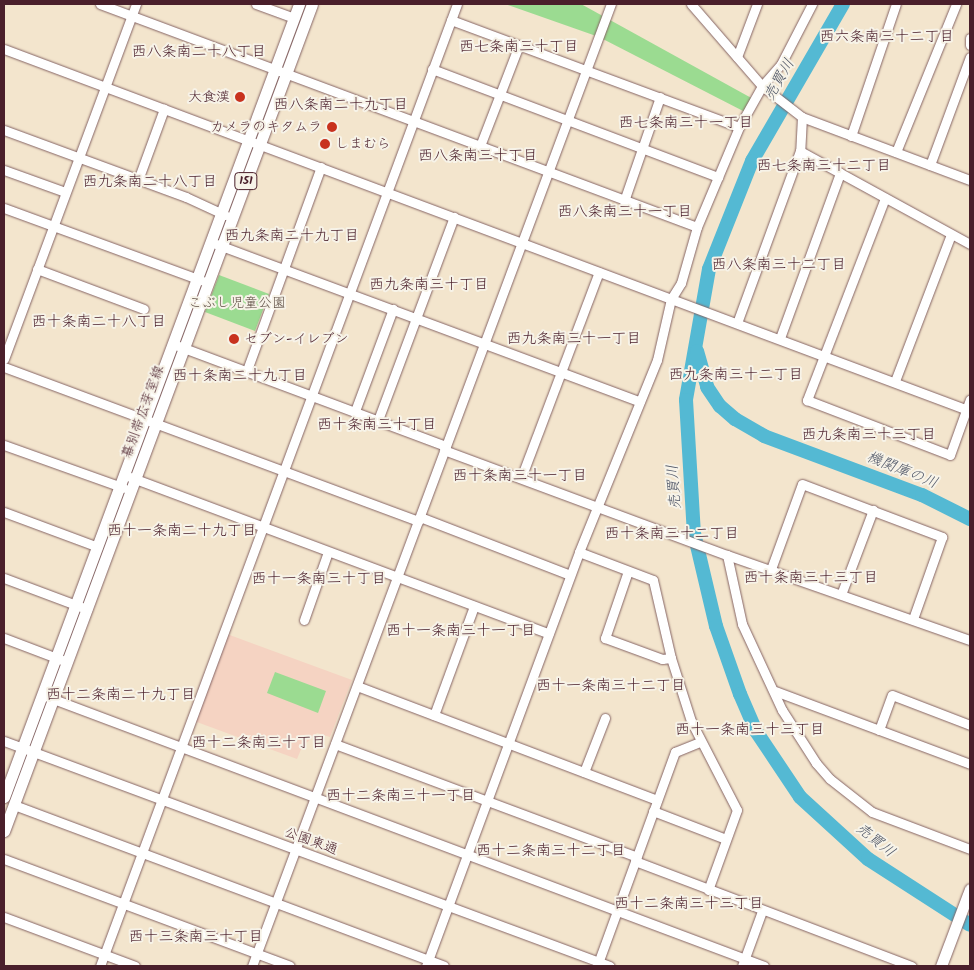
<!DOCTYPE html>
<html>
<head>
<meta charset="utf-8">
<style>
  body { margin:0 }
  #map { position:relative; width:974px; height:970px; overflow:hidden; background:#f3e5cd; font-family:Kalam,"Klee One",sans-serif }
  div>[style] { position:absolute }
  .built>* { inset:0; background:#f5d3c2 }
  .green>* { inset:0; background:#9bdb91 }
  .river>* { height:14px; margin:-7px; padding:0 7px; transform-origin:7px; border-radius:7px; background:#54b9d3 }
  .roads { filter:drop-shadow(0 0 1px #856464) drop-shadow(0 0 1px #856464) }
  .minor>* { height:9px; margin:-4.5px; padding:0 4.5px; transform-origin:4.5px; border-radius:4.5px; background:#fff }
  .major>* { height:11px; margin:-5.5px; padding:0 5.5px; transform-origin:5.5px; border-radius:5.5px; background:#fff }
  .dots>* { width:14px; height:14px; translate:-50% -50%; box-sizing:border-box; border:2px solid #f7f3e8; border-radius:50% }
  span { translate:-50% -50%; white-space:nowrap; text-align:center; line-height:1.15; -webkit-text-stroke:4px #f7f3e8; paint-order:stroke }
  .shield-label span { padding:1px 4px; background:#f7f3e8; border:1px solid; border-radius:4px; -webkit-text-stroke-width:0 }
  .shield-label { font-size:12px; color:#4a1f2b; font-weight:700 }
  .poi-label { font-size:14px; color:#4a1f2b }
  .right { translate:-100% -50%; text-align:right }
  .left { translate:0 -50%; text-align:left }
  .park-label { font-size:14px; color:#5e4e44 }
  .street-label { font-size:14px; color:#4a1f2b }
  .neighbourhood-label { font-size:15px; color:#4a1f2b }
  .water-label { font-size:15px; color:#4e5566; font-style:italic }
  .frame { position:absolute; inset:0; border:5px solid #4a1f2b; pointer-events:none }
</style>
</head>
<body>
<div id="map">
  <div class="built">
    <i style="clip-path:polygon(227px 634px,352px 680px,330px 737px,317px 733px,302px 747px,297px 759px,194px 721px)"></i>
  </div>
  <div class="green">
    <i style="clip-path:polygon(505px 4px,581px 4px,755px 100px,747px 113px,599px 37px)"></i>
    <i style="clip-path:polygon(219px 275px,269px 294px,255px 331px,205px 312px)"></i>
    <i style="clip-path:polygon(275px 672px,326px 691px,318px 713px,267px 693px)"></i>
  </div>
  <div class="river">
    <i style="left:843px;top:4px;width:181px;rotate:120.1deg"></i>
    <i style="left:752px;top:161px;width:116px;rotate:111.7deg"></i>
    <i style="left:709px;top:269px;width:133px;rotate:100deg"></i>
    <i style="left:686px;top:400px;width:133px;rotate:86.6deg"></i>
    <i style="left:694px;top:533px;width:96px;rotate:76.7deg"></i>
    <i style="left:716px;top:626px;width:72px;rotate:70.6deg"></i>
    <i style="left:740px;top:694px;width:40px;rotate:66.6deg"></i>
    <i style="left:756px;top:731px;width:79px;rotate:56.3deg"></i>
    <i style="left:800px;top:797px;width:92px;rotate:42.4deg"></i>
    <i style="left:868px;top:859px;width:121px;rotate:32.9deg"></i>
    <i style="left:697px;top:351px;width:37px;rotate:74deg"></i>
    <i style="left:707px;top:387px;width:23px;rotate:56deg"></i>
    <i style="left:720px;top:406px;width:20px;rotate:41deg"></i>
    <i style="left:735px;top:419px;width:34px;rotate:30deg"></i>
    <i style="left:764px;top:436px;width:169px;rotate:20.5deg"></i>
    <i style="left:922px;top:495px;width:54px;rotate:26.6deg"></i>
  </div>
  <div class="roads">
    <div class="minor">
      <i style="left:100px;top:4px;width:637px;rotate:20.48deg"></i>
      <i style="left:256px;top:4px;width:40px;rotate:20.2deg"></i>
      <i style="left:691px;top:4px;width:108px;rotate:49.1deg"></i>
      <i style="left:762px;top:86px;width:51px;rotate:37.8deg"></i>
      <i style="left:802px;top:117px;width:179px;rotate:20.6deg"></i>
      <i style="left:451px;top:20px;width:307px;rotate:20.4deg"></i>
      <i style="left:970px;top:38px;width:7px;rotate:90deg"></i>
      <i style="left:4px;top:49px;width:1032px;rotate:20.54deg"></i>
      <i style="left:737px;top:57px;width:57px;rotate:-69.3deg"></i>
      <i style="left:432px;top:69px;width:306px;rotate:20.7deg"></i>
      <i style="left:802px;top:117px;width:34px;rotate:93deg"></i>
      <i style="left:800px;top:151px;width:194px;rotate:28.7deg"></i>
      <i style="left:4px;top:130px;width:194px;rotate:20.2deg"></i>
      <i style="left:186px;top:197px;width:43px;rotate:24.8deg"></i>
      <i style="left:851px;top:136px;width:139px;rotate:-71.2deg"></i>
      <i style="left:480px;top:146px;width:108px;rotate:-68.9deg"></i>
      <i style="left:896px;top:152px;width:160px;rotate:-67.9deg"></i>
      <i style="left:930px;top:165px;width:115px;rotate:-69.7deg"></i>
      <i style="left:4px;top:170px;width:65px;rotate:19.8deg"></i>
      <i style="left:138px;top:180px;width:76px;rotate:-69.9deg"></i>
      <i style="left:885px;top:198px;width:217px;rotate:111.1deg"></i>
      <i style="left:807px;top:400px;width:153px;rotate:21deg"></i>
      <i style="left:950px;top:455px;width:59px;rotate:-70.3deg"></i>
      <i style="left:624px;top:201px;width:110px;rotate:-70.9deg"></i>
      <i style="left:4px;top:208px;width:210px;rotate:20.1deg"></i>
      <i style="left:216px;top:244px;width:452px;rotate:20.4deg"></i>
      <i style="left:37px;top:269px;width:114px;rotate:20.5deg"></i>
      <i style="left:737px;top:323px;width:183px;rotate:-69.9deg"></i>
      <i style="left:780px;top:338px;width:176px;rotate:-70deg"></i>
      <i style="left:173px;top:344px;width:291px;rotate:20.5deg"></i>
      <i style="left:4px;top:359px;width:379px;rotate:-69.6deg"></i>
      <i style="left:4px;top:367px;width:442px;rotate:20.4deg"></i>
      <i style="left:247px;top:370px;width:216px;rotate:-70deg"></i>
      <i style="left:895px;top:381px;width:157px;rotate:-69.1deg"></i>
      <i style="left:355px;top:411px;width:109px;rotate:-69.6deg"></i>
      <i style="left:378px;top:420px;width:217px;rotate:-69.5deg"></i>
      <i style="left:4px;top:445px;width:127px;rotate:19.7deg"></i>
      <i style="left:444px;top:450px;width:302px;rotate:20.4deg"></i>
      <i style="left:727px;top:555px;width:257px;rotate:19.3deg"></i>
      <i style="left:130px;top:477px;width:447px;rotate:20.5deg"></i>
      <i style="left:521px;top:478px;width:220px;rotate:-69.3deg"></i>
      <i style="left:4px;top:512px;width:100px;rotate:20.4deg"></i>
      <i style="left:420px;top:517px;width:161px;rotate:21.1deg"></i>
      <i style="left:579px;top:552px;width:79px;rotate:20.7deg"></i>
      <i style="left:653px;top:580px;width:80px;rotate:77deg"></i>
      <i style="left:671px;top:658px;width:66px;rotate:72.4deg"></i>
      <i style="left:691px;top:721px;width:100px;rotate:62.7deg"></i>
      <i style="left:737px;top:810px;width:85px;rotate:109.9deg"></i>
      <i style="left:727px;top:555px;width:71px;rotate:77.7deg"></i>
      <i style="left:742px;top:624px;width:95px;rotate:65.1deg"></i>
      <i style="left:782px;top:710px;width:63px;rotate:57.3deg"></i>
      <i style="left:816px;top:763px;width:21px;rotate:49deg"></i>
      <i style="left:830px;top:779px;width:53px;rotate:38.2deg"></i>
      <i style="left:872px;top:812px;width:105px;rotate:20.7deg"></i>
      <i style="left:771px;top:569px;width:90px;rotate:-70deg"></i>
      <i style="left:802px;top:484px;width:150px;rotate:20.7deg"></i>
      <i style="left:942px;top:537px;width:87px;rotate:109.5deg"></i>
      <i style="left:628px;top:571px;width:71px;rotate:108.9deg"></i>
      <i style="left:605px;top:638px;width:61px;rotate:20.2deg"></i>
      <i style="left:662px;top:659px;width:9px;rotate:-6deg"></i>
      <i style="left:4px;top:578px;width:89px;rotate:20.5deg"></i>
      <i style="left:842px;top:592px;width:88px;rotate:-69.3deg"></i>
      <i style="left:304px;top:620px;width:72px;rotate:-70.6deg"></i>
      <i style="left:4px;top:638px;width:62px;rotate:20.8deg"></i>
      <i style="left:357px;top:686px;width:321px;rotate:20.8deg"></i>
      <i style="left:775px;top:691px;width:208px;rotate:20.5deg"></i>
      <i style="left:48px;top:697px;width:765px;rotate:20.59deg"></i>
      <i style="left:434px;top:715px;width:116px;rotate:-69.8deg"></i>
      <i style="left:879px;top:730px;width:37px;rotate:-70deg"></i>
      <i style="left:892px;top:695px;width:84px;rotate:21deg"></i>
      <i style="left:4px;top:741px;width:646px;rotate:20.37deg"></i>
      <i style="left:335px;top:744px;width:322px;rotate:20.5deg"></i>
      <i style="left:584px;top:772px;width:58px;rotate:-68.7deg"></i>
      <i style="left:14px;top:805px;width:459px;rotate:20.5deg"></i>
      <i style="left:653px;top:811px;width:78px;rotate:21deg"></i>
      <i style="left:4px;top:859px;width:305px;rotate:20.5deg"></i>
      <i style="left:635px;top:861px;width:296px;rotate:20.8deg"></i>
      <i style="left:4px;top:917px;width:140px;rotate:20.5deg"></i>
      <i style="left:100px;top:966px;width:1026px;rotate:-69.64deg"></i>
      <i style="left:252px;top:966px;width:1027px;rotate:-69.54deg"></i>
      <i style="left:426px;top:966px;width:441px;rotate:-69.7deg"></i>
      <i style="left:579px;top:552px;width:207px;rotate:-67.9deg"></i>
      <i style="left:657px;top:360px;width:63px;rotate:-77.1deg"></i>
      <i style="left:671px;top:299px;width:19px;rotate:-58deg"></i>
      <i style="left:681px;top:283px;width:58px;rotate:-74.1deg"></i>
      <i style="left:697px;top:227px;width:108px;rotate:-67.2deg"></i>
      <i style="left:739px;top:127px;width:47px;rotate:-60.7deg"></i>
      <i style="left:762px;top:86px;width:29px;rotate:-49deg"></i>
      <i style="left:781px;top:64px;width:68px;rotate:-62.7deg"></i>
      <i style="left:597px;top:966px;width:228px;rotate:-70deg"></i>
      <i style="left:675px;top:752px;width:27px;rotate:-22deg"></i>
      <i style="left:742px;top:966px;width:59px;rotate:-70deg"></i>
    </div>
    <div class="major">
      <i style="left:4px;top:797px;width:846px;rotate:-69.59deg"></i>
      <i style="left:4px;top:831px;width:882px;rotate:-69.57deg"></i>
      <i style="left:941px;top:966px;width:82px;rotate:-69.4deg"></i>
    </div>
  </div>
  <div class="dots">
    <i style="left:240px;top:97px;background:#c8321e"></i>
    <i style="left:332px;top:127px;background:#c8321e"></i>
    <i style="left:325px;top:144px;background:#c8321e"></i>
    <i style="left:234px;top:339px;background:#c8321e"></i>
  </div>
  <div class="shield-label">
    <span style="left:246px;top:181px">151</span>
  </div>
  <div class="poi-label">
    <span class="right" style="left:230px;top:97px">大食漢</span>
    <span class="right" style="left:322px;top:127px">カメラのキタムラ</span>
    <span class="left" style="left:335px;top:144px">しまむら</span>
    <span class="left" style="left:244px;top:339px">セブン-イレブン</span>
  </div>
  <div class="park-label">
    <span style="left:237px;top:303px">こぶし児童公園</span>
  </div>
  <div class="street-label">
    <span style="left:143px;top:412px;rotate:-70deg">幕別帯広芽室線</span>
    <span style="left:311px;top:841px;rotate:20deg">公園東通</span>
  </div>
  <div class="neighbourhood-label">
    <span style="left:887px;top:38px">西六条南三十二丁目</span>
    <span style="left:519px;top:48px">西七条南三十丁目</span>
    <span style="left:199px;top:53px">西八条南二十八丁目</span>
    <span style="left:341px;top:106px">西八条南二十九丁目</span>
    <span style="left:686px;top:124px">西七条南三十一丁目</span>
    <span style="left:478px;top:157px">西八条南三十丁目</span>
    <span style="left:824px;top:167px">西七条南三十二丁目</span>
    <span style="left:150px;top:183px">西九条南二十八丁目</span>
    <span style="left:625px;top:213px">西八条南三十一丁目</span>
    <span style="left:292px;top:237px">西九条南二十九丁目</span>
    <span style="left:779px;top:266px">西八条南三十二丁目</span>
    <span style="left:429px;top:286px">西九条南三十丁目</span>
    <span style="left:99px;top:323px">西十条南二十八丁目</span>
    <span style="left:574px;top:340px">西九条南三十一丁目</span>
    <span style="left:736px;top:376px">西九条南三十二丁目</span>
    <span style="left:240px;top:377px">西十条南二十九丁目</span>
    <span style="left:377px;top:426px">西十条南三十丁目</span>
    <span style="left:869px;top:436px">西九条南三十三丁目</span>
    <span style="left:520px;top:477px">西十条南三十一丁目</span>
    <span style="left:182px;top:532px">西十一条南二十九丁目</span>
    <span style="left:672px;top:535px">西十条南三十二丁目</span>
    <span style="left:811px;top:579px">西十条南三十三丁目</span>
    <span style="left:319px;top:580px">西十一条南三十丁目</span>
    <span style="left:461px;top:632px">西十一条南三十一丁目</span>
    <span style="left:611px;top:687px">西十一条南三十二丁目</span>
    <span style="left:121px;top:696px">西十二条南二十九丁目</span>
    <span style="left:750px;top:731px">西十一条南三十三丁目</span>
    <span style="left:259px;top:744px">西十二条南三十丁目</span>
    <span style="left:401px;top:797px">西十二条南三十一丁目</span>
    <span style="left:551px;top:852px">西十二条南三十二丁目</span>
    <span style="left:689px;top:905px">西十二条南三十三丁目</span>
    <span style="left:196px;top:938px">西十三条南三十丁目</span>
  </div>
  <div class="water-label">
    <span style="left:780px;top:80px;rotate:-60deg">売買川</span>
    <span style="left:902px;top:471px;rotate:22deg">機関庫の川</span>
    <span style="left:675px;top:487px;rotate:-94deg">売買川</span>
    <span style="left:875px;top:841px;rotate:39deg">売買川</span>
  </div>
  <div class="frame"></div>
</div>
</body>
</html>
